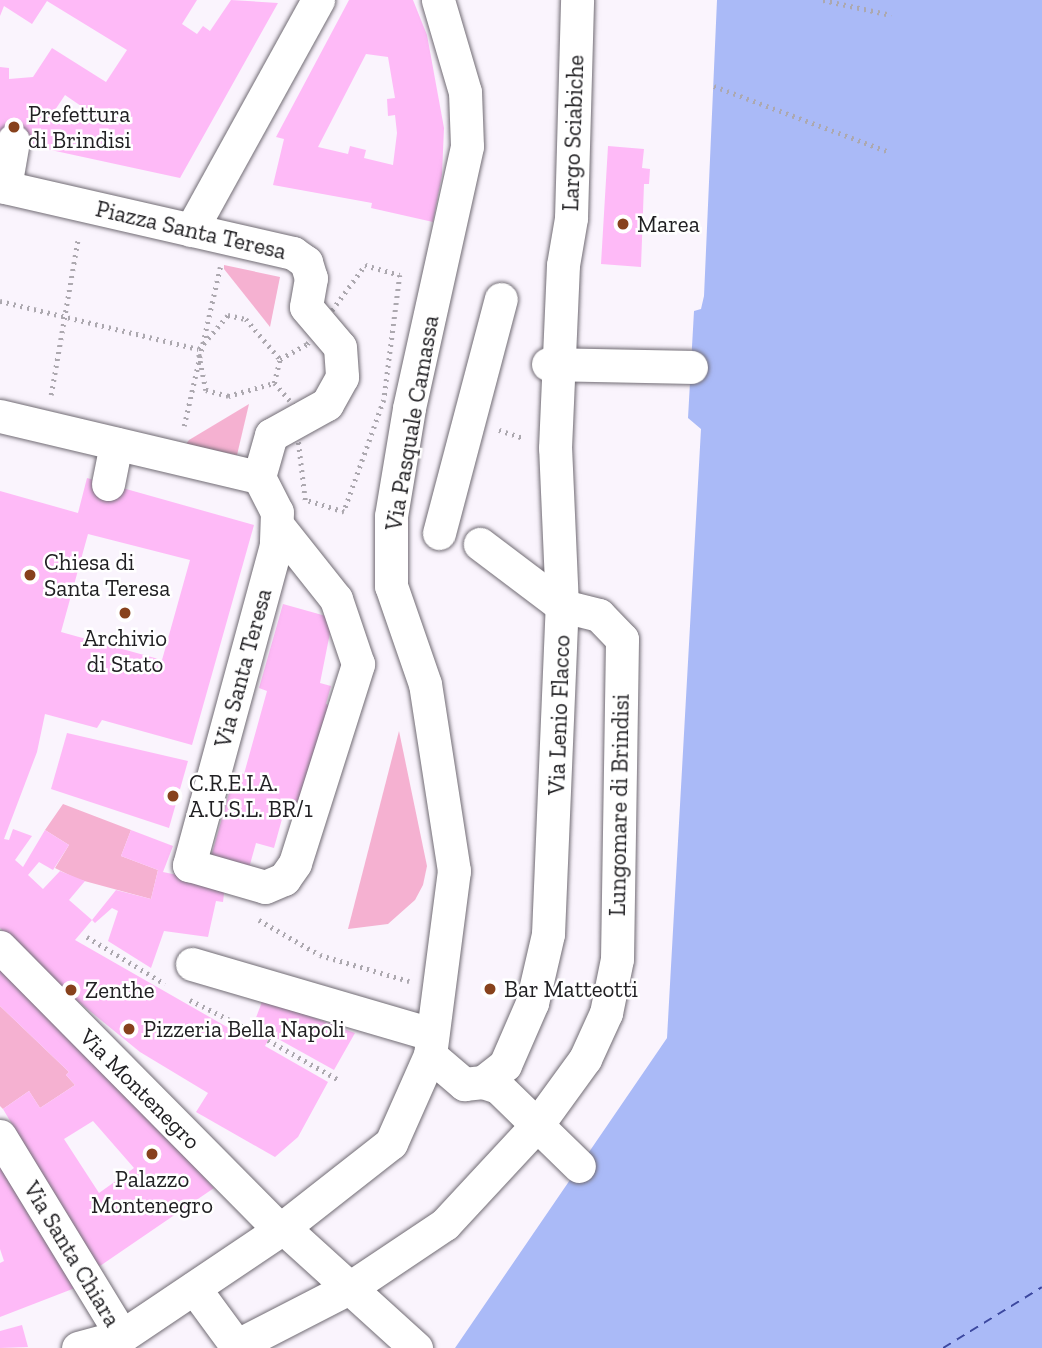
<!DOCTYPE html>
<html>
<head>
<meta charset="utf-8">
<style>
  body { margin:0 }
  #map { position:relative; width:1042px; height:1348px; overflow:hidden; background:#faf4fd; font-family:"Zilla Slab",serif }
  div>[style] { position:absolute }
  .green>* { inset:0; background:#f5b1d1 }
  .water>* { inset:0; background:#aabaf7 }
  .ferry>* { height:2px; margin-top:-1px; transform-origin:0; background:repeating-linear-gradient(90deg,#3c489f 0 9px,transparent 0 16px) }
  .building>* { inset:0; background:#febaf7 }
  .path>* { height:4.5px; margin-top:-2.25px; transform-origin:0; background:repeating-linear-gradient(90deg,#aca8af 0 2px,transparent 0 7px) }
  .roads { filter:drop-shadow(0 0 2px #716c74) drop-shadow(0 0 2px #716c74) }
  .minor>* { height:33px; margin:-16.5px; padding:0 16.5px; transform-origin:16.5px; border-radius:16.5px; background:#fff }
  .dots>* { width:19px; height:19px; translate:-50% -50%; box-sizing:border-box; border:4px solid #fff; border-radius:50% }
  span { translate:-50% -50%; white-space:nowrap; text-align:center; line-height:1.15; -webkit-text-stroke:5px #fff; paint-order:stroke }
  .poi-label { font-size:23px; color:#212023 }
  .left { translate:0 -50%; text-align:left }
  .street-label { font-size:23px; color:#212023 }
</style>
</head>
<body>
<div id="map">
  <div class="green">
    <i style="clip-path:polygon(224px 265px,280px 277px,270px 327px,224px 269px)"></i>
    <i style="clip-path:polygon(249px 404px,237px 455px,186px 444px,189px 440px)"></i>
    <i style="clip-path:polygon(399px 731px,427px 866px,423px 885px,415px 900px,388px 924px,348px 929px)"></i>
    <i style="clip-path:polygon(63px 804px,131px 830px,121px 856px,158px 870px,151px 899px,77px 879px,55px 868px,69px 845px,45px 830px)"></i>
    <i style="clip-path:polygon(0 1006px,69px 1072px,66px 1075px,75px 1085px,40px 1108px,29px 1091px,3px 1109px,0 1106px)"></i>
  </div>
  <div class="water">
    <i style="clip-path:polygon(717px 0,1042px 0,1042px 1348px,455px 1348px,667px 1038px,701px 429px,688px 418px,694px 311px,701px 309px,704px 296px)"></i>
  </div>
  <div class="ferry">
    <i style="left:943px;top:1348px;width:116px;rotate:-31.6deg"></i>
  </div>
  <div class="building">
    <i style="clip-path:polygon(evenodd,0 0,197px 0,182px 24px,197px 34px,203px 26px,210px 31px,231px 0,278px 3px,180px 178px,0 139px,0 67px,9px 68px,9px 79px,33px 77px,52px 48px,106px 82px,127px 50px,47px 1px,32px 24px,4px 6px,0 16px,0 0,65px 95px,81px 106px,74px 117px,53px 113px,65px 95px)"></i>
    <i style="clip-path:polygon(evenodd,349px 0,413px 0,427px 35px,444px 128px,442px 175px,433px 222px,371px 208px,372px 203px,273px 185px,284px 139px,276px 137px,349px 0,366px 54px,388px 57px,395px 98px,387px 99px,388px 116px,395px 115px,397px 133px,393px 165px,364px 158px,366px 150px,350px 146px,348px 154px,318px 147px,366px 54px)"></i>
    <i style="clip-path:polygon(608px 146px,644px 149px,642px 168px,650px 169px,649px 184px,644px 184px,641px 267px,601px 264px)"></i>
    <i style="clip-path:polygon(evenodd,87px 478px,254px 525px,192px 745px,102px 720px,97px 728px,45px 714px,37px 752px,4px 839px,9px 840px,13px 829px,32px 836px,15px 860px,23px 867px,45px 830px,69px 845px,53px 870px,39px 862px,28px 875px,43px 889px,60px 871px,85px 881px,69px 900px,92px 920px,75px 940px,248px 1039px,263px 999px,355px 1033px,334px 1070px,271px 1035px,265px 1046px,328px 1082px,298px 1137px,275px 1157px,196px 1112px,208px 1093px,140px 1052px,42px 972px,0 928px,0 491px,78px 513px,87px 478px,88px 534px,190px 560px,162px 660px,61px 632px,88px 534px)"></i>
    <i style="clip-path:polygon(283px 604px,333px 618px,320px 683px,331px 686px,326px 704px,332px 706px,296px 810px,285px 808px,274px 848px,256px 843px,249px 868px,211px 857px,235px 772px,244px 774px,267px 691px,259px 688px)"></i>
    <i style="clip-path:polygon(67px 733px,188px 761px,169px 828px,51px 789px)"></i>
    <i style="clip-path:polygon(131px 830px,173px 846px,163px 872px,225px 885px,223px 902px,216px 901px,208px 937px,164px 931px,151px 968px,108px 941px,118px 911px,112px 908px,95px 923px,92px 920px,116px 890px,151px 899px,158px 870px,121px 856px)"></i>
    <i style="clip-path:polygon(evenodd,0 962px,92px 1053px,214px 1188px,97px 1268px,3px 1109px,29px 1091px,40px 1108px,75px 1085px,66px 1075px,69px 1072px,0 1006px,0 962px,93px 1121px,134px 1168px,99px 1193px,64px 1139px,93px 1121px)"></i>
    <i style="clip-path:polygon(0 1152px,75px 1288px,0 1317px,0 1263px,4px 1261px,0 1249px)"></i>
    <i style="clip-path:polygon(22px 1325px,28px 1347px,0 1348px,0 1331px)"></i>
  </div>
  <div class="path">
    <i style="left:823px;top:0;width:70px;rotate:12.4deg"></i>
    <i style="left:714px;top:86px;width:185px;rotate:20.6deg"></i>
    <i style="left:365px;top:265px;width:36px;rotate:16deg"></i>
    <i style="left:400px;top:275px;width:126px;rotate:97.3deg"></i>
    <i style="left:384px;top:400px;width:119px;rotate:109.7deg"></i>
    <i style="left:344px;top:512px;width:41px;rotate:-162.9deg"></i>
    <i style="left:305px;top:500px;width:95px;rotate:-96.7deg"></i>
    <i style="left:294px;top:406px;width:30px;rotate:-131deg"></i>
    <i style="left:274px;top:383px;width:25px;rotate:-76deg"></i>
    <i style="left:280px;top:359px;width:31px;rotate:-29deg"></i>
    <i style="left:307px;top:344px;width:98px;rotate:-53.7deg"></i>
    <i style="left:0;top:301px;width:204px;rotate:13.6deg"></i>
    <i style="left:199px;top:349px;width:45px;rotate:-49.5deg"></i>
    <i style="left:228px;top:315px;width:18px;rotate:13deg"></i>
    <i style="left:246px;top:319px;width:52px;rotate:49.6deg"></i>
    <i style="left:199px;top:354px;width:37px;rotate:79deg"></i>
    <i style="left:206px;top:390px;width:23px;rotate:15deg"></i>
    <i style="left:228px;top:396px;width:48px;rotate:-15.8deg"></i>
    <i style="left:51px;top:395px;width:159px;rotate:-80.2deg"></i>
    <i style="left:184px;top:426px;width:163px;rotate:-77.2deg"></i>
    <i style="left:499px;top:430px;width:26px;rotate:18deg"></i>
    <i style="left:259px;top:920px;width:70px;rotate:29.8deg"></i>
    <i style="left:320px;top:955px;width:93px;rotate:16.3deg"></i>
    <i style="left:87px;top:937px;width:91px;rotate:31.1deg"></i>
    <i style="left:190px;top:1000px;width:69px;rotate:26.6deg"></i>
    <i style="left:268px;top:1040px;width:81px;rotate:29.4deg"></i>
  </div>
  <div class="roads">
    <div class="minor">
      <i style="left:0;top:186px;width:301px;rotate:12.9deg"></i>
      <i style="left:293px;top:253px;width:16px;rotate:35deg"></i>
      <i style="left:306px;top:262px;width:17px;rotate:73deg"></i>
      <i style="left:311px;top:278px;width:29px;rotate:100deg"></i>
      <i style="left:306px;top:307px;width:52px;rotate:49.6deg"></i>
      <i style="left:340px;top:347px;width:30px;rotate:86deg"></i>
      <i style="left:342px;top:377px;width:31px;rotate:119deg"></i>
      <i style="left:327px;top:404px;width:64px;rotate:151deg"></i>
      <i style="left:271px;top:435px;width:44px;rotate:105.9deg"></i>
      <i style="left:5px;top:187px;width:47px;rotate:-80.1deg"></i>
      <i style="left:191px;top:230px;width:263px;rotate:-61.1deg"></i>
      <i style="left:548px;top:364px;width:143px;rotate:1.2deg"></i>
      <i style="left:0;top:416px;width:266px;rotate:13.3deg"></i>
      <i style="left:259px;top:477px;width:39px;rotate:63deg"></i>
      <i style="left:277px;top:512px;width:33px;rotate:92deg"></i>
      <i style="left:276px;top:545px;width:332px;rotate:105.2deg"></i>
      <i style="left:189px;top:865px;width:79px;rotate:16.1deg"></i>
      <i style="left:265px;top:887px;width:21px;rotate:-23deg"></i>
      <i style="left:284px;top:879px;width:19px;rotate:-55deg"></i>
      <i style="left:295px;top:863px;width:209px;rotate:-72.4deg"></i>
      <i style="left:358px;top:664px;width:69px;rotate:-108.7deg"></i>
      <i style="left:336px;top:599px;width:92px;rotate:-128.4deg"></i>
      <i style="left:108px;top:484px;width:41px;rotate:-78.7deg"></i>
      <i style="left:439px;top:533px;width:242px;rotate:-75.2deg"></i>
      <i style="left:0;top:947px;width:398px;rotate:45.3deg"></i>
      <i style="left:192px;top:964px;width:250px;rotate:16.3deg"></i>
      <i style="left:430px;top:1055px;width:45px;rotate:40.5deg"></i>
      <i style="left:464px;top:1084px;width:19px;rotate:-6deg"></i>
      <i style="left:483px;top:1082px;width:28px;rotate:-38deg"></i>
      <i style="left:505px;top:1065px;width:68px;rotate:-66.5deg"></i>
      <i style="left:532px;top:1003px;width:71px;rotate:-76.9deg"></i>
      <i style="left:548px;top:934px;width:328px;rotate:-87.6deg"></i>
      <i style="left:562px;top:606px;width:158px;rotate:-92.5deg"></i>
      <i style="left:555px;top:448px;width:183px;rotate:-87.5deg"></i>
      <i style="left:563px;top:265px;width:48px;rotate:-80.3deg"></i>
      <i style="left:571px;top:218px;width:218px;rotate:-88.4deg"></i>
      <i style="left:483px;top:1082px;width:16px;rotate:18deg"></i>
      <i style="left:498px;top:1087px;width:113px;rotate:44.3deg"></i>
      <i style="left:0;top:1136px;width:234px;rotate:58.6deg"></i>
      <i style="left:288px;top:1232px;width:173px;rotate:42.2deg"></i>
      <i style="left:194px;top:1288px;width:74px;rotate:53.7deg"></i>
      <i style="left:236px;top:1346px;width:129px;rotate:-27.2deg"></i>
      <i style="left:351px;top:1287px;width:113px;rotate:-33.8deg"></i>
      <i style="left:445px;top:1224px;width:135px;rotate:-47.1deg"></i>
      <i style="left:537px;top:1125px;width:82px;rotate:-54deg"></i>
      <i style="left:585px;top:1059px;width:51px;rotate:-65.5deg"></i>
      <i style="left:606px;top:1013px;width:55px;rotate:-78.5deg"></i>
      <i style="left:617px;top:959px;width:320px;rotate:-89.1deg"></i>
      <i style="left:622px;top:639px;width:33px;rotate:-134deg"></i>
      <i style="left:599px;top:615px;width:38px;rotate:-166deg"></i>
      <i style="left:562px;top:606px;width:103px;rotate:-142.9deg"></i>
      <i style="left:78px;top:1348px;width:46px;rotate:-15.3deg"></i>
      <i style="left:122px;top:1336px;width:190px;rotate:-33.9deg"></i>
      <i style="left:280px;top:1230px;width:141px;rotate:-38.1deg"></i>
      <i style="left:391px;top:1143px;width:96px;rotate:-66.1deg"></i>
      <i style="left:430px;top:1055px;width:186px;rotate:-82.6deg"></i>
      <i style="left:454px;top:871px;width:189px;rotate:-98.8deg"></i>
      <i style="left:425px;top:684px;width:104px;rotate:-109.1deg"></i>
      <i style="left:391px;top:586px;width:70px;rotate:-90deg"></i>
      <i style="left:391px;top:516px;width:109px;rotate:-80.5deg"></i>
      <i style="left:409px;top:408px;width:268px;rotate:-77.5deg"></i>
      <i style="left:467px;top:146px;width:54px;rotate:-92.1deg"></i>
      <i style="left:465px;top:92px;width:96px;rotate:-106.4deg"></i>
    </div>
  </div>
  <div class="dots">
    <i style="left:14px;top:127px;background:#87411c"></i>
    <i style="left:623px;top:224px;background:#87411c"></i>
    <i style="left:30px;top:575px;background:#87411c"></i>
    <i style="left:125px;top:613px;background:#87411c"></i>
    <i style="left:173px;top:796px;background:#87411c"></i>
    <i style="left:490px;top:989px;background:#87411c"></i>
    <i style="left:71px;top:990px;background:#87411c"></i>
    <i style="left:129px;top:1029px;background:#87411c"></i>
    <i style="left:152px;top:1154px;background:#87411c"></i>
  </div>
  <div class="poi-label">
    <span class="left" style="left:28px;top:127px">Prefettura<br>di Brindisi</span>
    <span class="left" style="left:637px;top:224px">Marea</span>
    <span class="left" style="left:44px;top:575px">Chiesa di<br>Santa Teresa</span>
    <span style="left:125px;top:651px">Archivio<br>di Stato</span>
    <span class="left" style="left:189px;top:796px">C.R.E.I.A.<br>A.U.S.L. BR/1</span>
    <span class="left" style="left:504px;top:989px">Bar Matteotti</span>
    <span class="left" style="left:85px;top:990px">Zenthe</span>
    <span class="left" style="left:143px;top:1029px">Pizzeria Bella Napoli</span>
    <span style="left:152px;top:1192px">Palazzo<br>Montenegro</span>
  </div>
  <div class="street-label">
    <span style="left:573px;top:133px;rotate:-88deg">Largo Sciabiche</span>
    <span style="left:191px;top:230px;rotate:13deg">Piazza Santa Teresa</span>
    <span style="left:412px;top:423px;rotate:-80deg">Via Pasquale Camassa</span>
    <span style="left:243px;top:668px;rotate:-75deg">Via Santa Teresa</span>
    <span style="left:559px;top:715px;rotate:-88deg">Via Lenio Flacco</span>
    <span style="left:619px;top:805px;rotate:-89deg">Lungomare di Brindisi</span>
    <span style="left:140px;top:1089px;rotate:45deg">Via Montenegro</span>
    <span style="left:72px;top:1254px;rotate:59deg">Via Santa Chiara</span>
  </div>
</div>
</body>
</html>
